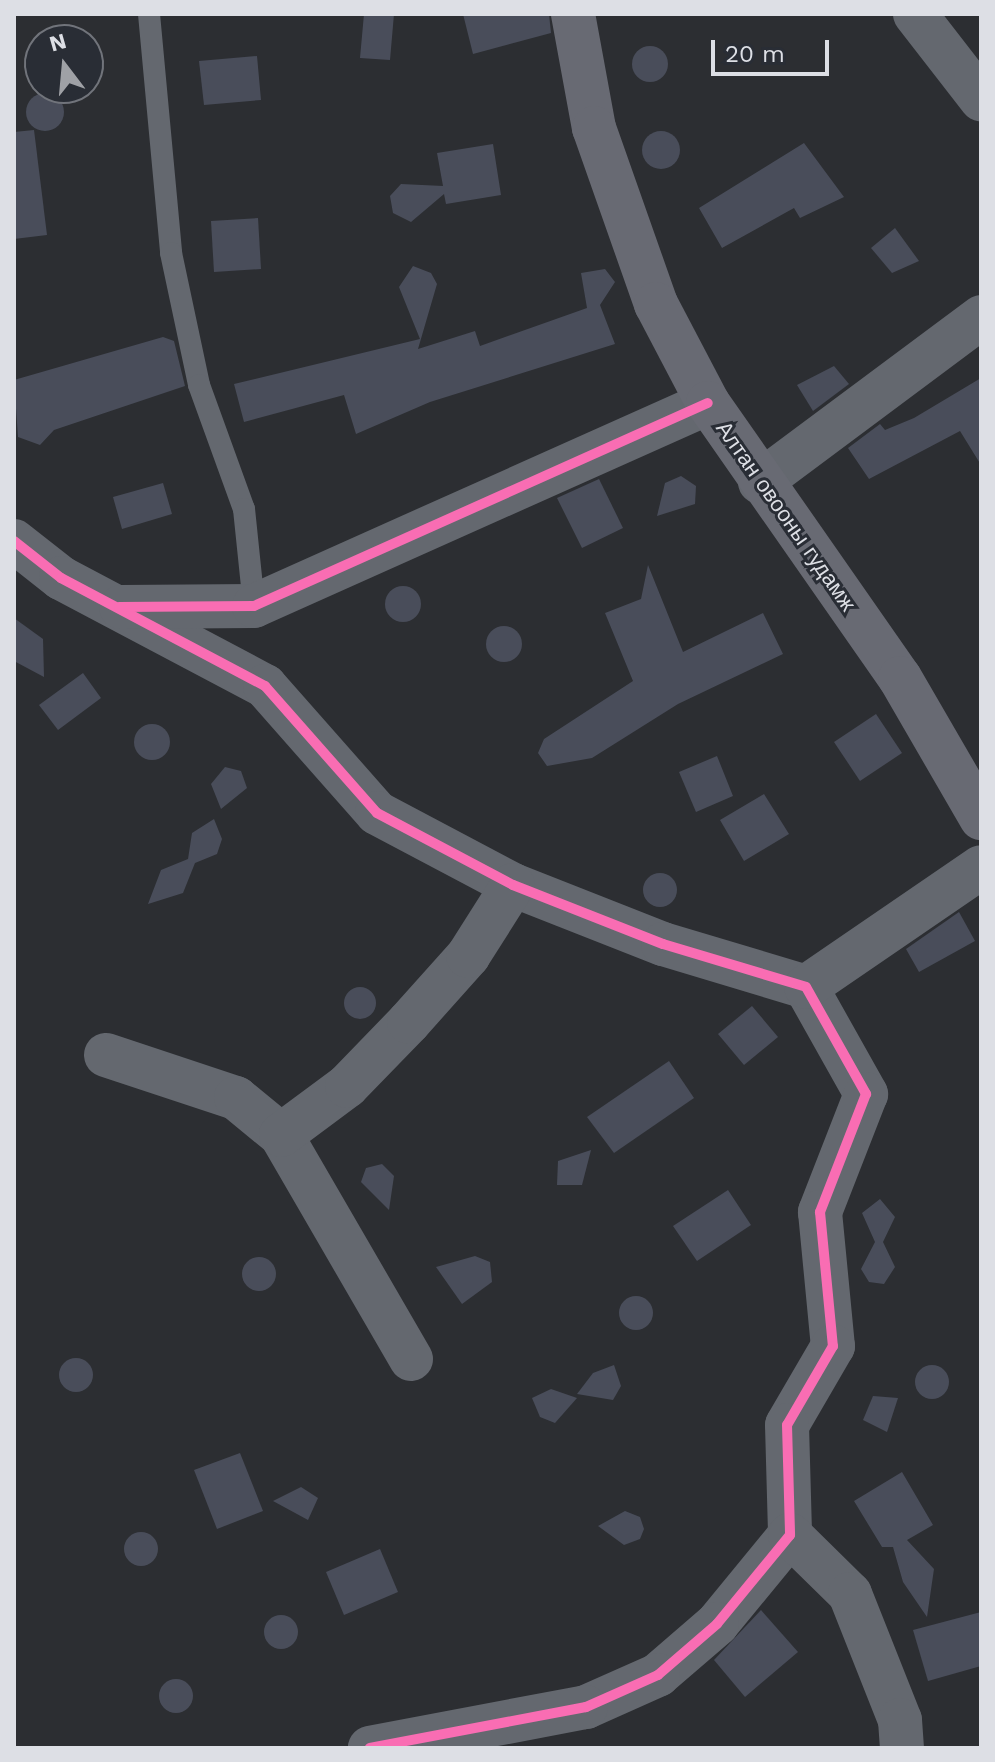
<!DOCTYPE html>
<html>
<head>
<meta charset="utf-8">
<style>
  body { margin:0 }
  #map { position:relative; width:995px; height:1762px; overflow:hidden; background:#2c2e32; font-family:"Work Sans",sans-serif }
  div>[style] { position:absolute }
  .building>* { inset:0; background:#494d5a }
  .round { border-radius:50% }
  .service>* { height:22px; margin:-11px; padding:0 11px; transform-origin:11px; border-radius:11px; background:#64686f }
  .minor>* { height:44px; margin:-22px; padding:0 22px; transform-origin:22px; border-radius:22px; background:#64686f }
  .secondary>* { height:44px; margin:-22px; padding:0 22px; transform-origin:22px; border-radius:22px; background:#686a73 }
  .cycleway>* { height:10px; margin:-5px; padding:0 5px; transform-origin:5px; border-radius:5px; background:#f96db3 }
  span { translate:-50% -50%; white-space:nowrap; text-align:center; line-height:1.15; -webkit-text-stroke:6px #292d35; paint-order:stroke }
  .street-label { font-size:22px; color:#dddfe5 }
  .frame { position:absolute; inset:0; border:16px solid #dddfe5; pointer-events:none }
  .north { position:absolute; left:24px; top:24px; width:80px; height:80px; box-sizing:border-box; background:#292d35; border:2px solid #71747b; border-radius:50%; rotate:344deg; font-size:22px; font-weight:700; line-height:32px; text-align:center; color:#dddfe5 }
  .north::after { content:''; display:block; margin:auto; width:28px; height:36px; background:#9fa1a6; clip-path:polygon(50% 0,100% 100%,50% 72%,0 100%) }
  .scale { position:absolute; left:711px; top:40px; width:118px; height:36px; box-sizing:border-box; border:4px solid #dddfe5; border-top:0; padding-left:10px; font-size:24px; line-height:28px; white-space:nowrap; color:#dddfe5; -webkit-text-stroke:6px #292d35; paint-order:stroke }
</style>
</head>
<body>
<div id="map">
  <div class="building">
    <i style="clip-path:polygon(364px 14px,394px 14px,390px 60px,360px 58px)"></i>
    <i style="clip-path:polygon(463px 14px,549px 14px,551px 33px,473px 54px)"></i>
    <i class="round" style="left:632px;top:46px;width:36px;height:36px"></i>
    <i style="clip-path:polygon(257px 56px,261px 100px,204px 105px,199px 61px)"></i>
    <i class="round" style="left:26px;top:93px;width:38px;height:38px"></i>
    <i style="clip-path:polygon(34px 130px,47px 235px,14px 239px,14px 132px)"></i>
    <i class="round" style="left:642px;top:131px;width:38px;height:38px"></i>
    <i style="clip-path:polygon(804px 143px,844px 197px,800px 218px,794px 208px,722px 248px,699px 208px)"></i>
    <i style="clip-path:polygon(493px 144px,501px 195px,446px 204px,444px 194px,411px 222px,393px 213px,390px 196px,401px 184px,443px 186px,437px 153px)"></i>
    <i style="clip-path:polygon(258px 218px,261px 269px,214px 272px,211px 221px)"></i>
    <i style="clip-path:polygon(895px 228px,919px 261px,892px 273px,871px 248px)"></i>
    <i style="clip-path:polygon(413px 266px,431px 273px,437px 284px,418px 349px,475px 331px,480px 346px,587px 308px,581px 273px,605px 269px,615px 282px,600px 305px,615px 344px,430px 402px,356px 434px,344px 395px,244px 422px,234px 384px,420px 339px,399px 287px)"></i>
    <i style="clip-path:polygon(163px 337px,174px 341px,185px 386px,54px 430px,40px 445px,18px 437px,14px 380px)"></i>
    <i style="clip-path:polygon(834px 366px,849px 384px,813px 411px,797px 385px)"></i>
    <i style="clip-path:polygon(981px 378px,981px 465px,960px 431px,869px 479px,848px 448px,880px 424px,885px 430px,914px 418px)"></i>
    <i style="clip-path:polygon(681px 476px,696px 486px,695px 504px,657px 516px,665px 483px)"></i>
    <i style="clip-path:polygon(599px 479px,623px 528px,582px 548px,557px 498px)"></i>
    <i style="clip-path:polygon(163px 483px,172px 514px,122px 529px,113px 497px)"></i>
    <i style="clip-path:polygon(648px 565px,683px 652px,763px 613px,783px 654px,678px 704px,592px 758px,547px 766px,538px 753px,544px 739px,633px 681px,605px 613px,641px 599px)"></i>
    <i class="round" style="left:385px;top:586px;width:36px;height:36px"></i>
    <i style="clip-path:polygon(14px 618px,43px 639px,44px 677px,14px 661px)"></i>
    <i class="round" style="left:486px;top:626px;width:36px;height:36px"></i>
    <i style="clip-path:polygon(83px 673px,101px 698px,58px 730px,39px 705px)"></i>
    <i style="clip-path:polygon(876px 714px,902px 753px,860px 781px,834px 742px)"></i>
    <i class="round" style="left:134px;top:724px;width:36px;height:36px"></i>
    <i style="clip-path:polygon(717px 756px,733px 796px,696px 812px,679px 772px)"></i>
    <i style="clip-path:polygon(225px 767px,241px 771px,247px 788px,221px 809px,211px 784px)"></i>
    <i style="clip-path:polygon(764px 794px,789px 834px,744px 861px,720px 820px)"></i>
    <i style="clip-path:polygon(214px 819px,222px 839px,217px 854px,195px 863px,183px 893px,148px 904px,161px 870px,188px 859px,192px 833px)"></i>
    <i class="round" style="left:643px;top:873px;width:34px;height:34px"></i>
    <i style="clip-path:polygon(959px 912px,975px 941px,919px 972px,906px 949px)"></i>
    <i class="round" style="left:344px;top:987px;width:32px;height:32px"></i>
    <i style="clip-path:polygon(752px 1006px,778px 1037px,744px 1065px,718px 1034px)"></i>
    <i style="clip-path:polygon(669px 1061px,694px 1098px,614px 1153px,587px 1117px)"></i>
    <i style="clip-path:polygon(591px 1150px,582px 1185px,557px 1185px,558px 1161px)"></i>
    <i style="clip-path:polygon(382px 1164px,394px 1176px,389px 1210px,361px 1182px,366px 1168px)"></i>
    <i style="clip-path:polygon(728px 1190px,751px 1225px,697px 1261px,673px 1226px)"></i>
    <i style="clip-path:polygon(880px 1199px,895px 1217px,883px 1242px,895px 1267px,884px 1284px,869px 1282px,861px 1269px,875px 1242px,862px 1213px)"></i>
    <i style="clip-path:polygon(475px 1256px,490px 1262px,492px 1282px,462px 1304px,436px 1267px)"></i>
    <i class="round" style="left:242px;top:1257px;width:34px;height:34px"></i>
    <i class="round" style="left:619px;top:1296px;width:34px;height:34px"></i>
    <i class="round" style="left:59px;top:1358px;width:34px;height:34px"></i>
    <i class="round" style="left:915px;top:1365px;width:34px;height:34px"></i>
    <i style="clip-path:polygon(614px 1365px,621px 1386px,613px 1400px,577px 1394px,593px 1373px)"></i>
    <i style="clip-path:polygon(551px 1389px,577px 1398px,555px 1423px,540px 1417px,532px 1398px)"></i>
    <i style="clip-path:polygon(873px 1396px,898px 1398px,887px 1432px,863px 1420px)"></i>
    <i style="clip-path:polygon(240px 1453px,263px 1511px,217px 1529px,194px 1470px)"></i>
    <i style="clip-path:polygon(902px 1472px,933px 1525px,907px 1540px,934px 1569px,927px 1617px,903px 1582px,893px 1547px,882px 1547px,854px 1501px)"></i>
    <i style="clip-path:polygon(301px 1487px,318px 1498px,308px 1520px,273px 1501px)"></i>
    <i style="clip-path:polygon(625px 1511px,640px 1517px,644px 1529px,640px 1539px,624px 1545px,598px 1526px)"></i>
    <i class="round" style="left:124px;top:1532px;width:34px;height:34px"></i>
    <i style="clip-path:polygon(380px 1549px,398px 1592px,344px 1615px,326px 1572px)"></i>
    <i style="clip-path:polygon(761px 1610px,798px 1652px,745px 1697px,714px 1660px)"></i>
    <i style="clip-path:polygon(981px 1612px,981px 1666px,928px 1681px,913px 1630px)"></i>
    <i class="round" style="left:264px;top:1615px;width:34px;height:34px"></i>
    <i class="round" style="left:159px;top:1679px;width:34px;height:34px"></i>
  </div>
  <div class="service">
    <i style="left:149px;top:14px;width:240px;rotate:84.7deg"></i>
    <i style="left:171px;top:253px;width:135px;rotate:78deg"></i>
    <i style="left:199px;top:385px;width:132px;rotate:70.1deg"></i>
    <i style="left:244px;top:509px;width:98px;rotate:84.1deg"></i>
  </div>
  <div class="minor">
    <i style="left:915px;top:14px;width:108px;rotate:52.2deg"></i>
    <i style="left:760px;top:482px;width:276px;rotate:-36.7deg"></i>
    <i style="left:14px;top:541px;width:60px;rotate:38.2deg"></i>
    <i style="left:61px;top:578px;width:231px;rotate:27.9deg"></i>
    <i style="left:265px;top:686px;width:169px;rotate:48.6deg"></i>
    <i style="left:377px;top:813px;width:154px;rotate:27.9deg"></i>
    <i style="left:513px;top:885px;width:161px;rotate:21.5deg"></i>
    <i style="left:663px;top:944px;width:149px;rotate:16.7deg"></i>
    <i style="left:806px;top:987px;width:123px;rotate:60.7deg"></i>
    <i style="left:866px;top:1094px;width:127px;rotate:111.3deg"></i>
    <i style="left:820px;top:1212px;width:135px;rotate:84.5deg"></i>
    <i style="left:833px;top:1346px;width:91px;rotate:120.2deg"></i>
    <i style="left:787px;top:1425px;width:110px;rotate:88.4deg"></i>
    <i style="left:790px;top:1535px;width:115px;rotate:129.4deg"></i>
    <i style="left:717px;top:1624px;width:78px;rotate:139.2deg"></i>
    <i style="left:658px;top:1675px;width:79px;rotate:156deg"></i>
    <i style="left:586px;top:1707px;width:220px;rotate:169.3deg"></i>
    <i style="left:121px;top:607px;width:133px;rotate:-0.4deg"></i>
    <i style="left:254px;top:606px;width:497px;rotate:-24.1deg"></i>
    <i style="left:806px;top:987px;width:212px;rotate:-34.4deg"></i>
    <i style="left:106px;top:1055px;width:137px;rotate:18.3deg"></i>
    <i style="left:236px;top:1098px;width:58px;rotate:39.4deg"></i>
    <i style="left:411px;top:1359px;width:259px;rotate:-120.1deg"></i>
    <i style="left:281px;top:1135px;width:82px;rotate:-36.6deg"></i>
    <i style="left:347px;top:1086px;width:89px;rotate:-45.9deg"></i>
    <i style="left:409px;top:1022px;width:89px;rotate:-48.2deg"></i>
    <i style="left:468px;top:956px;width:84px;rotate:-57.6deg"></i>
    <i style="left:790px;top:1535px;width:84px;rotate:44.5deg"></i>
    <i style="left:850px;top:1594px;width:136px;rotate:68.4deg"></i>
    <i style="left:900px;top:1720px;width:28px;rotate:86deg"></i>
  </div>
  <div class="secondary">
    <i style="left:573px;top:14px;width:116px;rotate:79.6deg"></i>
    <i style="left:594px;top:128px;width:187px;rotate:70.6deg"></i>
    <i style="left:656px;top:304px;width:112px;rotate:62.3deg"></i>
    <i style="left:708px;top:403px;width:335px;rotate:55.1deg"></i>
    <i style="left:900px;top:678px;width:162px;rotate:59.9deg"></i>
  </div>
  <div class="cycleway">
    <i style="left:14px;top:541px;width:60px;rotate:38.2deg"></i>
    <i style="left:61px;top:578px;width:231px;rotate:27.9deg"></i>
    <i style="left:265px;top:686px;width:169px;rotate:48.6deg"></i>
    <i style="left:377px;top:813px;width:154px;rotate:27.9deg"></i>
    <i style="left:513px;top:885px;width:161px;rotate:21.5deg"></i>
    <i style="left:663px;top:944px;width:149px;rotate:16.7deg"></i>
    <i style="left:806px;top:987px;width:123px;rotate:60.7deg"></i>
    <i style="left:866px;top:1094px;width:127px;rotate:111.3deg"></i>
    <i style="left:820px;top:1212px;width:135px;rotate:84.5deg"></i>
    <i style="left:833px;top:1346px;width:91px;rotate:120.2deg"></i>
    <i style="left:787px;top:1425px;width:110px;rotate:88.4deg"></i>
    <i style="left:790px;top:1535px;width:115px;rotate:129.4deg"></i>
    <i style="left:717px;top:1624px;width:78px;rotate:139.2deg"></i>
    <i style="left:658px;top:1675px;width:79px;rotate:156deg"></i>
    <i style="left:586px;top:1707px;width:220px;rotate:169.3deg"></i>
    <i style="left:119px;top:607px;width:135px;rotate:-0.4deg"></i>
    <i style="left:254px;top:606px;width:497px;rotate:-24.1deg"></i>
  </div>
  <div class="street-label">
    <span style="left:786px;top:516px;rotate:55deg">Алтан овооны гудамж</span>
  </div>
  <div class="frame"></div>
  <div class="north">N</div>
  <div class="scale">20 m</div>
</div>
</body>
</html>
